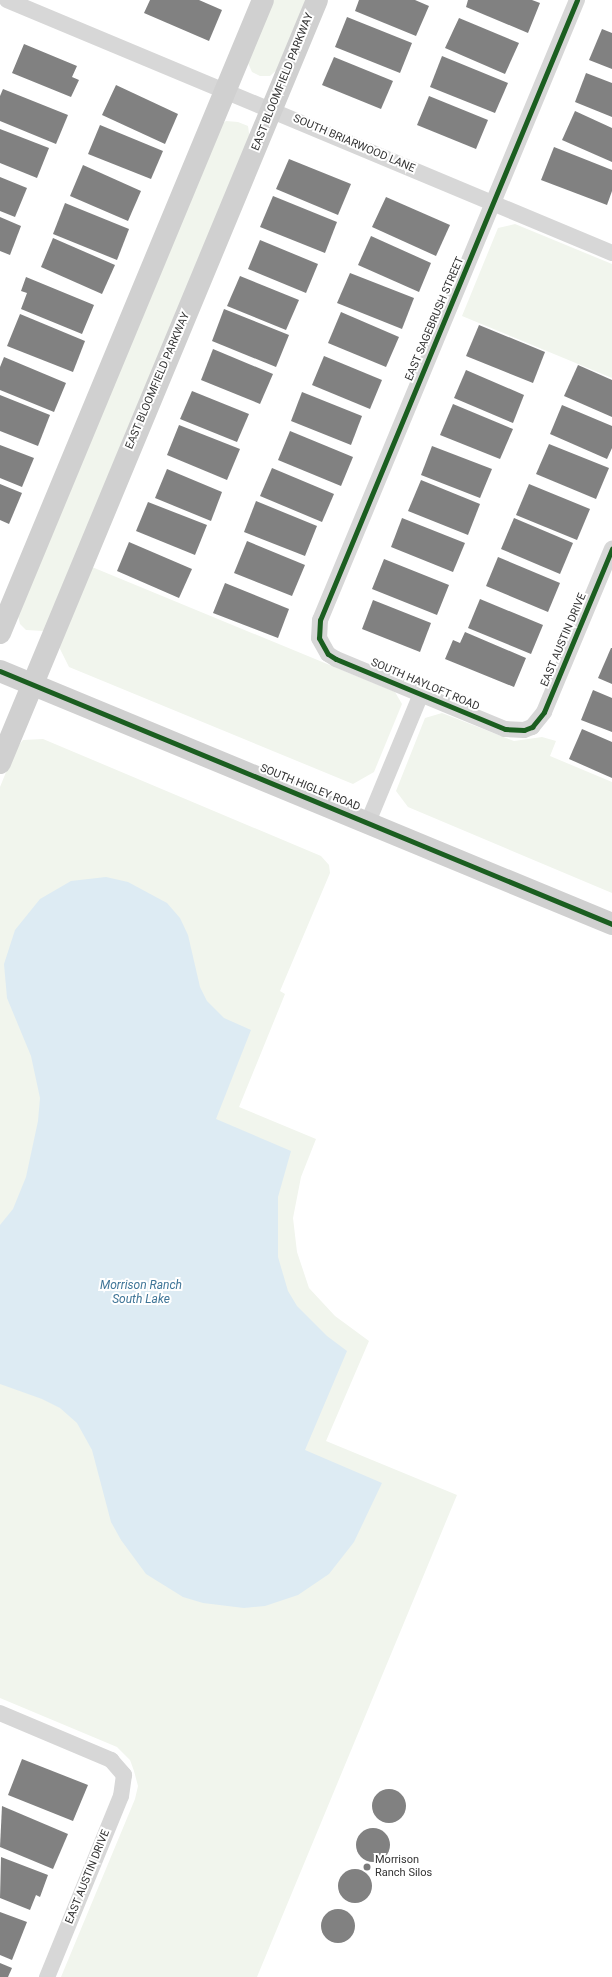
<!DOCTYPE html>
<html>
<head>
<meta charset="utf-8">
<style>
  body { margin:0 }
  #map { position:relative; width:612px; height:1977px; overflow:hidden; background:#fff; font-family:Roboto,sans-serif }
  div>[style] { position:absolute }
  .green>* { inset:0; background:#f1f5ed }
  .water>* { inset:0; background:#ddebf3 }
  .building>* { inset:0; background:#818181 }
  .round { border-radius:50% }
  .street>* { height:16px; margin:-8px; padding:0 8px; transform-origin:8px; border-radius:8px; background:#d7d7d7 }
  .secondary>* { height:22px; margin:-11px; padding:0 11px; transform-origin:11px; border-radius:11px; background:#d0d0d0 }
  .cycleway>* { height:5px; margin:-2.5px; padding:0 2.5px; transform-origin:2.5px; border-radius:2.5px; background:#1b5e20 }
  .dots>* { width:11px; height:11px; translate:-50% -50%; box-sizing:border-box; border:2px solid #fff; border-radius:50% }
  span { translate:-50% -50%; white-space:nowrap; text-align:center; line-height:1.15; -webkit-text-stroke:4px #fff; paint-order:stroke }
  .street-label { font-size:11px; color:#333 }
  .poi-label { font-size:11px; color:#333 }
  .left { translate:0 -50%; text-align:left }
  .water-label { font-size:12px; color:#3f7597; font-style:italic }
</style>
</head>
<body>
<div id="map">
  <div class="green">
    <i style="clip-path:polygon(271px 0,307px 0,278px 69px,270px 76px,260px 76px,252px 72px,248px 63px)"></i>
    <i style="clip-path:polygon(226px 121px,238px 122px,248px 126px,250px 140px,49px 623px,43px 631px,26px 630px,20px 624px,17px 612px,218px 127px)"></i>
    <i style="clip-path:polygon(515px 224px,612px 264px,612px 378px,462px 316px,498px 228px)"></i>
    <i style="clip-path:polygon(92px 567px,395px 692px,402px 704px,374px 772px,353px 784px,69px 667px,59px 647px)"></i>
    <i style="clip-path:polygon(442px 713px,514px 741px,542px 737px,556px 741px,550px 756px,612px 782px,612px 893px,408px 807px,396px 791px,425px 718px)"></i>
    <i style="clip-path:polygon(43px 739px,321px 856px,329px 865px,330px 873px,280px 991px,285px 994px,239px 1107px,316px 1139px,301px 1177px,293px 1218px,297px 1252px,309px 1288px,335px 1316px,369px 1341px,326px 1441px,457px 1495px,257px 1977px,61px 1977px,135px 1799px,138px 1786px,134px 1771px,130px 1760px,117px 1747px,0 1698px,0 787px,15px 750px,23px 740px)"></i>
  </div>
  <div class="water">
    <i style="clip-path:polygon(106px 877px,128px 882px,167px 903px,180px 918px,188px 935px,200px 987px,207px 1001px,224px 1018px,251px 1030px,216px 1119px,291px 1151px,278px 1197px,278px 1257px,288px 1291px,297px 1306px,327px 1336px,347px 1351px,305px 1450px,382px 1483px,354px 1542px,329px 1574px,298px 1595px,265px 1606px,244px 1608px,203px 1603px,183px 1597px,146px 1574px,121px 1540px,111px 1522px,92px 1450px,77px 1423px,60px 1408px,42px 1399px,0 1384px,0 1225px,13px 1209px,26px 1177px,38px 1121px,40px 1098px,31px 1056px,7px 998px,4px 964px,15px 930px,40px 899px,71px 881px)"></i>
  </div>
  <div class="building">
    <i style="clip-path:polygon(150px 0,199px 0,222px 10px,209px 41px,144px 13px)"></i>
    <i style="clip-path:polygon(359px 0,415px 0,429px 6px,416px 36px,355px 11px)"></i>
    <i style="clip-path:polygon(468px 0,532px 0,540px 3px,528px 33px,466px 7px)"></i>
    <i style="clip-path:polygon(347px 17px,412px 43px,400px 73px,335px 47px)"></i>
    <i style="clip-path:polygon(459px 18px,519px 43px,505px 74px,445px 48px)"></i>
    <i style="clip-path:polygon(602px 29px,612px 33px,612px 69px,589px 60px)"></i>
    <i style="clip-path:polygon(24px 44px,77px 66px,72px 77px,79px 80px,71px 97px,12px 73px)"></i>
    <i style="clip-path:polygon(442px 56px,508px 83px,495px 113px,430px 87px)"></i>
    <i style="clip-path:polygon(334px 57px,393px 81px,381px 109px,322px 85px)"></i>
    <i style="clip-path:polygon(586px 73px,612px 83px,612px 117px,575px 102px)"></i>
    <i style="clip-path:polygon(116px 85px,178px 114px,165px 144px,102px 115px)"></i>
    <i style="clip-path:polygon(3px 89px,68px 115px,56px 144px,0 121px,0 96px)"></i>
    <i style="clip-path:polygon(429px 96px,488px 120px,476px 149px,417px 125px)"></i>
    <i style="clip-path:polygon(575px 111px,612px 128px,612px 162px,562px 140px)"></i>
    <i style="clip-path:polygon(100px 125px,163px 151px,151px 179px,88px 154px)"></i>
    <i style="clip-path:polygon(0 129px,49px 148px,37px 178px,0 163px)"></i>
    <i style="clip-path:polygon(554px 147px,612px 170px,612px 191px,607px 205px,541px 180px)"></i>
    <i style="clip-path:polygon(289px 159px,351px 184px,338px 215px,276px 189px)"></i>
    <i style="clip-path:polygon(83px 165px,141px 191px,128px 221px,70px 196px)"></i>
    <i style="clip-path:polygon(0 177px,27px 188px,15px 217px,0 211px)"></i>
    <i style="clip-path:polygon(273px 196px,337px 222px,325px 253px,260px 227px)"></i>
    <i style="clip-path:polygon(386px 197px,450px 225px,436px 256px,372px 227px)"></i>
    <i style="clip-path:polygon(65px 203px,129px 229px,117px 260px,53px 234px)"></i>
    <i style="clip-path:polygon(0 217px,21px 226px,10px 255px,0 251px)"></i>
    <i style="clip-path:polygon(371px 236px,431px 263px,419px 292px,358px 265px)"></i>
    <i style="clip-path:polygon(53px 238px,115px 265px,102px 294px,41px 267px)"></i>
    <i style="clip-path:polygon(260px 240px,318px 264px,306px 293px,248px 269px)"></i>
    <i style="clip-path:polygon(350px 273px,414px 298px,402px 329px,337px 303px)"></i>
    <i style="clip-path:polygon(240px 276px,299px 300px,286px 330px,227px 306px)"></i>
    <i style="clip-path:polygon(26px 277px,94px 305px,82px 334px,21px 309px,27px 293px,21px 291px)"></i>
    <i style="clip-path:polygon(224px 309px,289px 335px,276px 367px,212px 341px)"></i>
    <i style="clip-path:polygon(341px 312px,399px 337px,386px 367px,328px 343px)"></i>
    <i style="clip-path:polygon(20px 314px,85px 341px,73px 372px,7px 346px)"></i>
    <i style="clip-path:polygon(479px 325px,545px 352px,533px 383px,466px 356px)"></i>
    <i style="clip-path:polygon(213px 349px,273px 374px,260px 404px,201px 380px)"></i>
    <i style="clip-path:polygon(324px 356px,382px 380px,370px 409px,312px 385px)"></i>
    <i style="clip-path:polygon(4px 357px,66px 383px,54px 412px,0 390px,0 367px)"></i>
    <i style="clip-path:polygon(578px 365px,612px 380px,612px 417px,564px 396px)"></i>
    <i style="clip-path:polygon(466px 370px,524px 395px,513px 423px,454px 398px)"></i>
    <i style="clip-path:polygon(192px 391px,249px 414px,237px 442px,180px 419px)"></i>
    <i style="clip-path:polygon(302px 392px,362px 416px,351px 445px,291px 421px)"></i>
    <i style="clip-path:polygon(0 395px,50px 415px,38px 446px,0 431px)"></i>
    <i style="clip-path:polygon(453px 404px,513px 429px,500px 459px,440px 435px)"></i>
    <i style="clip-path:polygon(562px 405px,612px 426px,612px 448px,607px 459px,550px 434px)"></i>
    <i style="clip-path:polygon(179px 425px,240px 449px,227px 480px,167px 455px)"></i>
    <i style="clip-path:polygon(290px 431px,353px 457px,341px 486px,278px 460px)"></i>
    <i style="clip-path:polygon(549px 444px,609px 468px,596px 499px,536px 474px)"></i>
    <i style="clip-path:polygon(0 445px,34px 458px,22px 487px,0 478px)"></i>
    <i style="clip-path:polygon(432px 446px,492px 469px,480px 498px,421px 475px)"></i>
    <i style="clip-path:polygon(272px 468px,334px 494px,322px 522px,260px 496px)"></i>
    <i style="clip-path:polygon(167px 469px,222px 492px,211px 521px,155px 498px)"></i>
    <i style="clip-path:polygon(421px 480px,480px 504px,468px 535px,408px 511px)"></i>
    <i style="clip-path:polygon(0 484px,22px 493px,9px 524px,0 520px)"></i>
    <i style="clip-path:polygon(529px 484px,590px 509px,577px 540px,516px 515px)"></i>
    <i style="clip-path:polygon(256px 501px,317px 526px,305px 556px,244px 532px)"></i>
    <i style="clip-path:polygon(148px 502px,207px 525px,195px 555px,136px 531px)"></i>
    <i style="clip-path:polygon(402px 518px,465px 543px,453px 572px,391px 547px)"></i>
    <i style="clip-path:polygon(514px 518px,573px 543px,560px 574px,501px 549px)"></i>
    <i style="clip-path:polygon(247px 541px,305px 565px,292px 596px,234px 573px)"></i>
    <i style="clip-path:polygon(129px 542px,192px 569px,179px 598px,117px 571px)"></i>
    <i style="clip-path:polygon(498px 557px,560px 583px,548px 612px,486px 586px)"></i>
    <i style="clip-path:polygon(384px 559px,449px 585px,437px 615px,372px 589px)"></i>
    <i style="clip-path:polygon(225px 583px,289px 609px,278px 638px,213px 613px)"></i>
    <i style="clip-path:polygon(480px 599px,543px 625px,531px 654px,468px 628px)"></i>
    <i style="clip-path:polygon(373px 600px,431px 623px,420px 652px,362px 629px)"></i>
    <i style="clip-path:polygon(465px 632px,526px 658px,514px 687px,445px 659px,453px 640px,460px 643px)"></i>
    <i style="clip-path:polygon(611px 648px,612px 648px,612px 684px,598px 678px)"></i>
    <i style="clip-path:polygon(593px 690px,612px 698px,612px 732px,581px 720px)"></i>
    <i style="clip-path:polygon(582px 729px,612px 742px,612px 778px,569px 759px)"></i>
    <i style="clip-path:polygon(22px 1759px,88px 1785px,73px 1821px,8px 1795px)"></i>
    <i class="round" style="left:372px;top:1789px;width:34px;height:34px"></i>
    <i style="clip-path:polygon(2px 1806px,68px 1834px,53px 1869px,0 1847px)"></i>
    <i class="round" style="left:356px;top:1828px;width:34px;height:34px"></i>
    <i style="clip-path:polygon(1px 1857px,48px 1875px,40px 1897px,36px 1895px,30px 1910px,0 1898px)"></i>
    <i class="round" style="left:338px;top:1869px;width:34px;height:34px"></i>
    <i class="round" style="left:321px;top:1909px;width:34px;height:34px"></i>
    <i style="clip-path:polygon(0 1912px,27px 1922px,12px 1960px,0 1955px)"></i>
    <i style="clip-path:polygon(0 1963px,12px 1968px,8px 1977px,0 1977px)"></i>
  </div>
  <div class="street">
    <i style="left:7px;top:0;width:656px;rotate:22.69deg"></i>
    <i style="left:577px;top:0;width:671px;rotate:112.51deg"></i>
    <i style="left:320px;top:620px;width:18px;rotate:93deg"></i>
    <i style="left:319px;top:638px;width:18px;rotate:61deg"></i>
    <i style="left:328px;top:654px;width:9px;rotate:32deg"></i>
    <i style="left:336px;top:659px;width:183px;rotate:22.5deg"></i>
    <i style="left:505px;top:729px;width:19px;rotate:3deg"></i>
    <i style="left:524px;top:730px;width:9px;rotate:-21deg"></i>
    <i style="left:532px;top:727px;width:19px;rotate:-51deg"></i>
    <i style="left:544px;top:712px;width:177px;rotate:-67.4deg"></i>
    <i style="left:368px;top:822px;width:139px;rotate:-67.5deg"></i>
    <i style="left:0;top:1713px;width:121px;rotate:22.9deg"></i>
    <i style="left:111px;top:1760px;width:20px;rotate:49deg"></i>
    <i style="left:124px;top:1775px;width:21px;rotate:98deg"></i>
    <i style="left:121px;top:1796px;width:196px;rotate:112.2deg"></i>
  </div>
  <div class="secondary">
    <i style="left:0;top:633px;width:685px;rotate:-67.44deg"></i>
    <i style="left:0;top:671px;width:662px;rotate:22.46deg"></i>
    <i style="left:0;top:763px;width:826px;rotate:-67.44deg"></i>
  </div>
  <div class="cycleway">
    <i style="left:577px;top:0;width:671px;rotate:112.51deg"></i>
    <i style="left:320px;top:620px;width:18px;rotate:93deg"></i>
    <i style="left:319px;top:638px;width:18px;rotate:61deg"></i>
    <i style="left:328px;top:654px;width:9px;rotate:32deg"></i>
    <i style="left:336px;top:659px;width:183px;rotate:22.5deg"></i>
    <i style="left:505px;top:729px;width:19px;rotate:3deg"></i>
    <i style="left:524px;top:730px;width:9px;rotate:-21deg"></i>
    <i style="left:532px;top:727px;width:19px;rotate:-51deg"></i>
    <i style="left:544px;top:712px;width:177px;rotate:-67.4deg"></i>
    <i style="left:0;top:671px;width:662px;rotate:22.46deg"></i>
  </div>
  <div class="dots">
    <i style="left:367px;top:1867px;background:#7a7a7a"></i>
  </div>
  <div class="street-label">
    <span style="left:283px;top:82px;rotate:-68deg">EAST BLOOMFIELD PARKWAY</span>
    <span style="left:354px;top:144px;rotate:23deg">SOUTH BRIARWOOD LANE</span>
    <span style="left:435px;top:319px;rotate:-67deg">EAST SAGEBRUSH STREET</span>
    <span style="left:158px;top:381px;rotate:-67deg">EAST BLOOMFIELD PARKWAY</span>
    <span style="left:564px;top:640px;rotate:-67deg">EAST AUSTIN DRIVE</span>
    <span style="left:425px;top:685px;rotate:23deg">SOUTH HAYLOFT ROAD</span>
    <span style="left:310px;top:788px;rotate:22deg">SOUTH HIGLEY ROAD</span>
    <span style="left:88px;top:1877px;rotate:-68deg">EAST AUSTIN DRIVE</span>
  </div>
  <div class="poi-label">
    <span class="left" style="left:375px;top:1867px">Morrison<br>Ranch Silos</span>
  </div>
  <div class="water-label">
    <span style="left:141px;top:1293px">Morrison Ranch<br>South Lake</span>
  </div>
</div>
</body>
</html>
